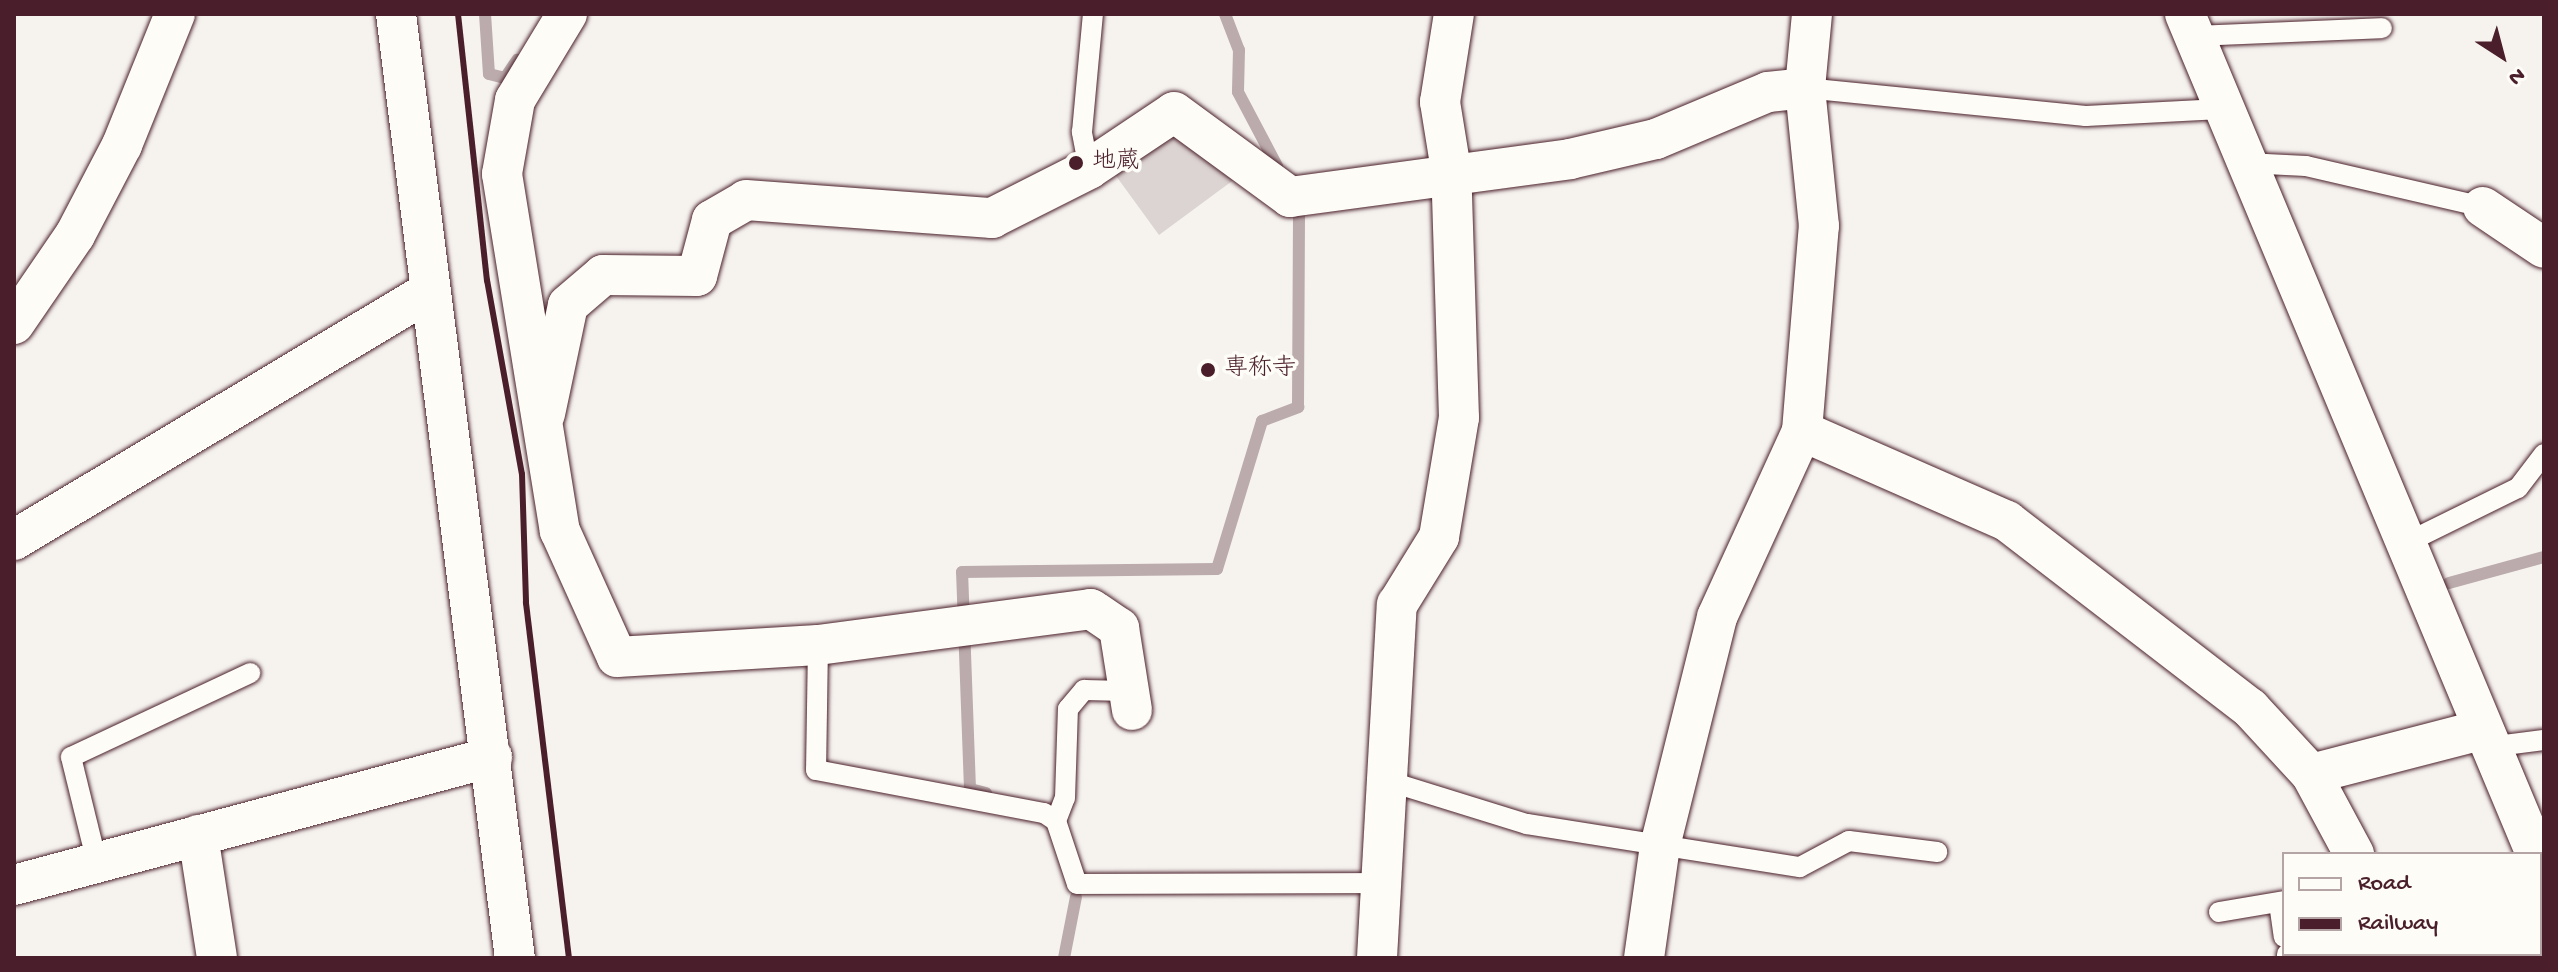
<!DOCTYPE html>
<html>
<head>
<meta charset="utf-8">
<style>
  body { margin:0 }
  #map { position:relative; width:2558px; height:972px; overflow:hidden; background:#f6f3ef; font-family:"Gochi Hand","Klee One",sans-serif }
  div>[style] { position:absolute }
  .green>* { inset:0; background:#dcd4d2 }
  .stream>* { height:12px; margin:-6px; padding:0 6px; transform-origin:6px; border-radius:6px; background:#bbabac }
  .roads { filter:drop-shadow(0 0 2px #4a1f2b) drop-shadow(0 0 2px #4a1f2b) }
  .lane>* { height:20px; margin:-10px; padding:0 10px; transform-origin:10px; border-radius:10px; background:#fdfcf7 }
  .street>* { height:40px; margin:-20px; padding:0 20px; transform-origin:20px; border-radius:20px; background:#fdfcf7 }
  .rail>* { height:6px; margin:-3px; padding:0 3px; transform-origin:3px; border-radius:3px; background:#4a1f2b }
  .dots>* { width:22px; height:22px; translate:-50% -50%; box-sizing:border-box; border:4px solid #fdfcf7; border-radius:50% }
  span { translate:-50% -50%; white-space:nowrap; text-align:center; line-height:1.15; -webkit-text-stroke:7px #fdfcf7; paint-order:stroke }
  .poi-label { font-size:24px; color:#4a1f2b }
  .left { translate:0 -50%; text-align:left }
  .frame { position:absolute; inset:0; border:16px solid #4a1f2b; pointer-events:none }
  .legend { position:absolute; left:2282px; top:852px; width:260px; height:104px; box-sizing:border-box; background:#fdfcf7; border:2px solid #b5a4a5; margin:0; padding:10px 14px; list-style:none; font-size:24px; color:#4a1f2b }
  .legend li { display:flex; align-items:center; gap:16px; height:40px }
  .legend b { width:40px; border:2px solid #b5a4a5 }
  .north { position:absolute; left:2462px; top:16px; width:80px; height:80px; -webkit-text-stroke:6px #fdfcf7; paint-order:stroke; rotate:144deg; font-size:22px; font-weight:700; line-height:32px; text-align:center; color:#4a1f2b }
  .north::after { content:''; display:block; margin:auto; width:28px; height:36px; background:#4a1f2b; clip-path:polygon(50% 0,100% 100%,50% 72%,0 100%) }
</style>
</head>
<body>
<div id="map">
  <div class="green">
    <i style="clip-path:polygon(1174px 123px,1243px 173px,1159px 235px,1111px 169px)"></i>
  </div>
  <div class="stream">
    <i style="left:485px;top:14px;width:60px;rotate:86.2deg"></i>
    <i style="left:489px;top:74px;width:16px;rotate:14deg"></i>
    <i style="left:505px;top:78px;width:22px;rotate:-56deg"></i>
    <i style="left:1225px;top:14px;width:39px;rotate:69deg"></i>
    <i style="left:1239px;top:50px;width:42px;rotate:91.4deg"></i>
    <i style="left:1238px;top:92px;width:84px;rotate:62.2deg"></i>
    <i style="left:2449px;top:583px;width:98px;rotate:-15.3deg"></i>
    <i style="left:986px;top:793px;width:16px;rotate:-166deg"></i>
    <i style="left:970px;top:789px;width:217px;rotate:-92.1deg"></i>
    <i style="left:962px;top:572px;width:255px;rotate:-0.7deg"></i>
    <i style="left:1217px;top:569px;width:155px;rotate:-73.1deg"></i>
    <i style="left:1262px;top:421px;width:39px;rotate:-21deg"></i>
    <i style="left:1298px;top:407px;width:200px;rotate:-89.7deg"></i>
    <i style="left:1064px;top:958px;width:62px;rotate:-78.9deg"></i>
  </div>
  <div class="roads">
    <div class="lane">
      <i style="left:2193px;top:36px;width:189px;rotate:-2.4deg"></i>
      <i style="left:1805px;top:88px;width:282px;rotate:5.7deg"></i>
      <i style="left:2086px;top:116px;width:135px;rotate:-3deg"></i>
      <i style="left:2246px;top:163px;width:60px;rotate:2.9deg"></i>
      <i style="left:2306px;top:166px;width:182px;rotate:13deg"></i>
      <i style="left:1089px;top:169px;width:38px;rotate:-101deg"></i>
      <i style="left:1082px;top:132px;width:119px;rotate:-84.7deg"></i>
      <i style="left:2406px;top:543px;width:125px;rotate:-26.2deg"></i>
      <i style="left:2518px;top:488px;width:43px;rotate:-52.6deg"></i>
      <i style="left:818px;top:645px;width:125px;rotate:90.9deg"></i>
      <i style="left:816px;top:770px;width:232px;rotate:10.7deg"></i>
      <i style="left:1044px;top:813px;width:14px;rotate:34deg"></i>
      <i style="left:1056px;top:821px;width:66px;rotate:71.6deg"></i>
      <i style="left:1077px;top:884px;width:309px;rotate:-0.2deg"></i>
      <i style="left:2489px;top:747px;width:55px;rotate:-7.3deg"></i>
      <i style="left:1391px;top:782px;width:142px;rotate:17.2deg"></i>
      <i style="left:1527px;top:824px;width:276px;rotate:9deg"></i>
      <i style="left:1800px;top:867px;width:55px;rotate:-28deg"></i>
      <i style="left:1849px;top:841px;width:89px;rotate:7.1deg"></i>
      <i style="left:1056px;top:821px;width:25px;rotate:-69deg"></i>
      <i style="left:1065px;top:798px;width:89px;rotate:-88.1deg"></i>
      <i style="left:1068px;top:709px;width:25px;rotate:-50deg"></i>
      <i style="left:1084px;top:690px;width:42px;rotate:1.4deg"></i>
      <i style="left:97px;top:863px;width:109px;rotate:-103.8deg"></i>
      <i style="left:71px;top:757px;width:198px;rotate:-25.1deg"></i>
      <i style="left:2279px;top:903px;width:34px;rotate:82deg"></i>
      <i style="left:2219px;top:912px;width:66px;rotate:-9.6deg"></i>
      <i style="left:2287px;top:954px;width:4px;rotate:90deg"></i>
    </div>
    <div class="street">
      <i style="left:396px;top:14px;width:951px;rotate:82.82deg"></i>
      <i style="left:567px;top:14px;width:100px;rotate:121.2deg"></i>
      <i style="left:515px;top:100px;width:75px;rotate:100deg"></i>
      <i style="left:502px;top:174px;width:362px;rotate:80.8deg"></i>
      <i style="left:560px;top:531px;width:138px;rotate:65.7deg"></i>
      <i style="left:617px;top:657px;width:201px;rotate:-3.4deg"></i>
      <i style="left:818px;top:645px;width:275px;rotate:-7.5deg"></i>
      <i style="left:1091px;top:609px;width:34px;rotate:34deg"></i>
      <i style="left:1119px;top:628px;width:83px;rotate:81deg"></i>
      <i style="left:2185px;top:14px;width:910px;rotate:67.32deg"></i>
      <i style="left:2483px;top:207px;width:73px;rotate:33.9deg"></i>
      <i style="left:14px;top:324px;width:108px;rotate:-55.6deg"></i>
      <i style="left:75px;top:235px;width:102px;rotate:-62.4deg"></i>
      <i style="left:122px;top:145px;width:141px;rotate:-68deg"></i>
      <i style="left:545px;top:414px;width:111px;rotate:-78.1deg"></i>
      <i style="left:568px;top:305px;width:46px;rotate:-40.6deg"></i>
      <i style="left:603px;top:275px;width:94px;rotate:0.6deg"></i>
      <i style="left:697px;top:276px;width:58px;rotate:-75deg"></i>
      <i style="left:712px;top:220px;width:39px;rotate:-30deg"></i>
      <i style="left:746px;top:200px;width:247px;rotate:4.2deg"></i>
      <i style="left:992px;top:218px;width:109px;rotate:-26.8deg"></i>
      <i style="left:1089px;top:169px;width:102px;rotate:-33.8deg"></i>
      <i style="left:1174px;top:112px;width:144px;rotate:36.2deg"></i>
      <i style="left:1290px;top:197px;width:283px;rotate:-7.7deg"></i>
      <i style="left:1570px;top:159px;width:88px;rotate:-13.1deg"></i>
      <i style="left:1656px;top:139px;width:121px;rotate:-22.8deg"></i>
      <i style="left:1768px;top:92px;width:37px;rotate:-6deg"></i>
      <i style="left:1805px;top:88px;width:74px;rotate:-84.6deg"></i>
      <i style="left:1802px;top:431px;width:224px;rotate:23.7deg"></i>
      <i style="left:2007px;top:521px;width:307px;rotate:37.6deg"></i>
      <i style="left:2250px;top:708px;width:90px;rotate:47.3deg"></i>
      <i style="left:2311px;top:774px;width:91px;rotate:61.7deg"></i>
      <i style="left:14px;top:540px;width:483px;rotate:-30.9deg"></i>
      <i style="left:2311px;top:774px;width:176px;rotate:-14.5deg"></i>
      <i style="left:198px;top:835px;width:124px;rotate:81.2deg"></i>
      <i style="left:14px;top:885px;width:495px;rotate:-15deg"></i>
      <i style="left:2412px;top:954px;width:5px;rotate:53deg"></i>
      <i style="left:1377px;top:958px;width:354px;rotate:-86.8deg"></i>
      <i style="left:1397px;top:605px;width:80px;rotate:-58.3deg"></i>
      <i style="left:1439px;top:537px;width:121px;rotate:-80.5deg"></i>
      <i style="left:1459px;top:418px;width:248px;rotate:-91.8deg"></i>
      <i style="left:1451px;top:170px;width:69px;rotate:-99.2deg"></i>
      <i style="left:1440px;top:102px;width:89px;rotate:-81deg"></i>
      <i style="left:1644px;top:958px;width:113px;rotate:-81.9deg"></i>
      <i style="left:1660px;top:846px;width:236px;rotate:-76deg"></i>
      <i style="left:1717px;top:617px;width:205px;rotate:-65.4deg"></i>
      <i style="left:1802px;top:431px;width:206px;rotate:-85.3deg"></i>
      <i style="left:1819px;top:226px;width:139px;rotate:-95.8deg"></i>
    </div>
  </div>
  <div class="rail">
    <i style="left:458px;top:14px;width:268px;rotate:83.8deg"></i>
    <i style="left:487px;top:280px;width:197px;rotate:79.8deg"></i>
    <i style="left:522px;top:474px;width:129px;rotate:88.2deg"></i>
    <i style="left:526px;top:603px;width:358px;rotate:83.1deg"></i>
  </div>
  <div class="dots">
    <i style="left:1076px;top:163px;background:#4a1f2b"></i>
    <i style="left:1208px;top:370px;background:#4a1f2b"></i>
  </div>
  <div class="poi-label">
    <span class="left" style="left:1092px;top:163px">地蔵</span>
    <span class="left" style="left:1224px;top:370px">専称寺</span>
  </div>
  <div class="frame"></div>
  <ul class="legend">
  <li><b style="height:10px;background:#fdfcf7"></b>Road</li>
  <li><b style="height:10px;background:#4a1f2b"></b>Railway</li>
  </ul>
  <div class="north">N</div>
</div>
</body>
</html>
